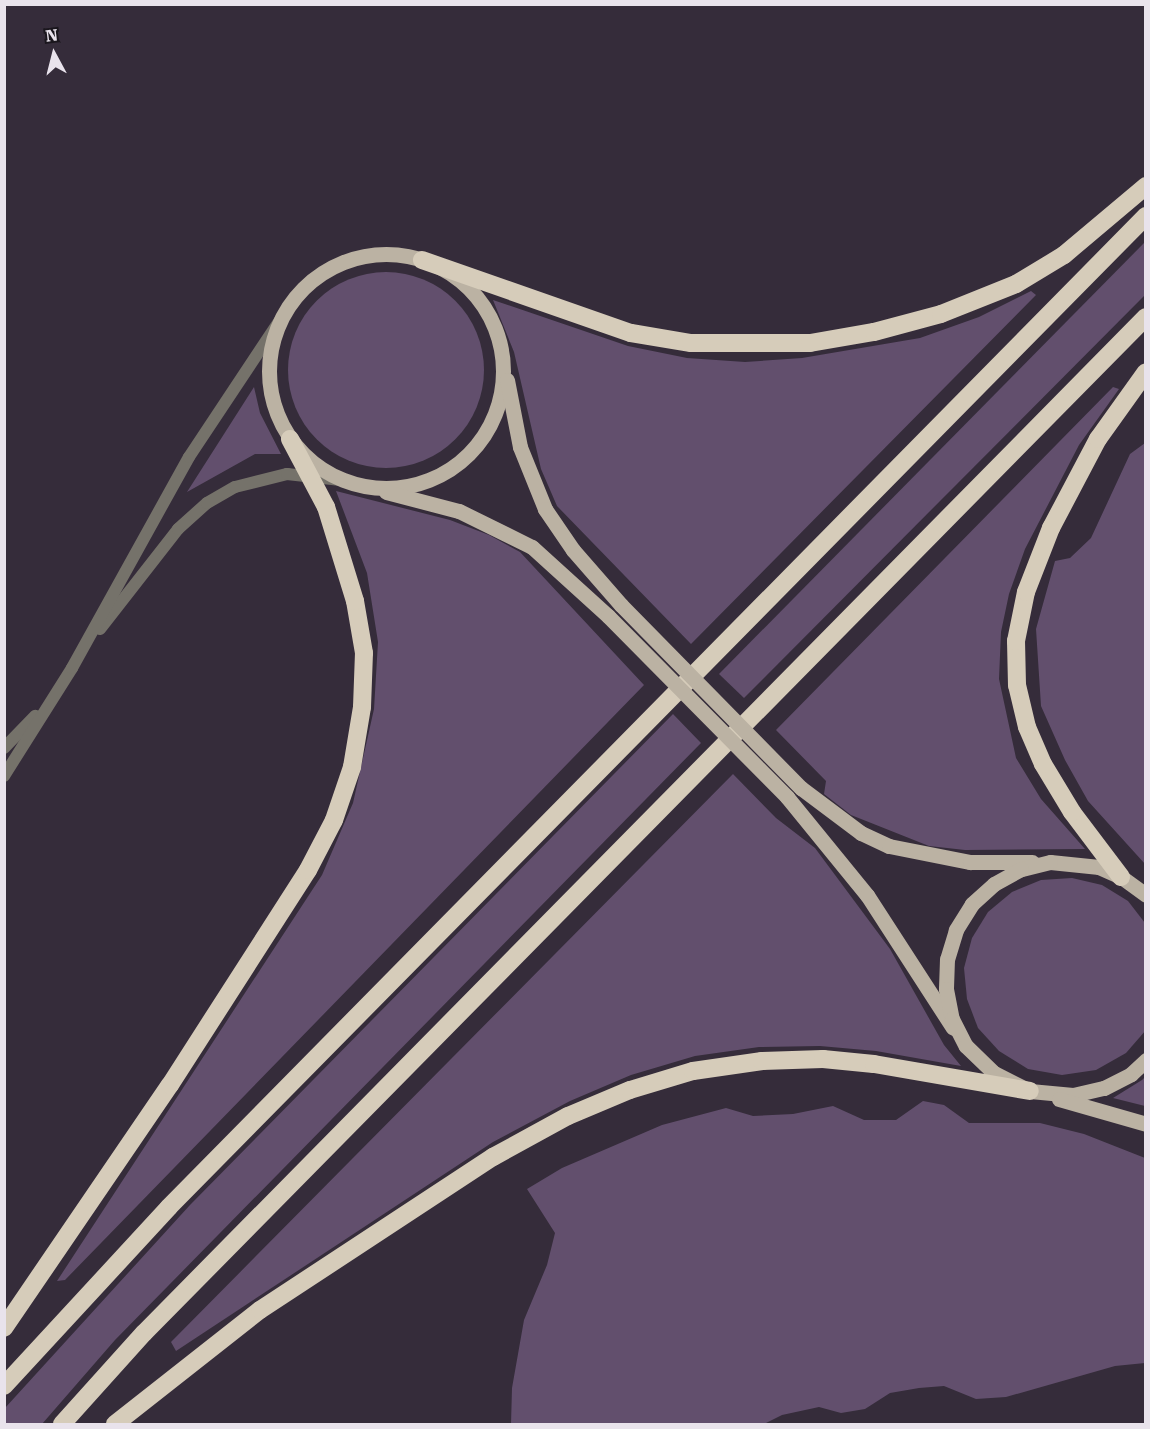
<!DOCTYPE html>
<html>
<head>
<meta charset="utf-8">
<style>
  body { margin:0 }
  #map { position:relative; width:1150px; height:1429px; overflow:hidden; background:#352c3a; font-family:"Roboto Serif",serif }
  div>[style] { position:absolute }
  .green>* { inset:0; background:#624f6d }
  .round { border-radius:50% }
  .lane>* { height:12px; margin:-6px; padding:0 6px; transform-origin:6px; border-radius:6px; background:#75726a }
  .primary>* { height:15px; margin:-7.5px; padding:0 7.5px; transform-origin:7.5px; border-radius:7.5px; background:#bbb2a3 }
  .primary>.ring { margin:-7.5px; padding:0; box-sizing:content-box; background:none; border:15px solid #bbb2a3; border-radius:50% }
  .highway>* { height:18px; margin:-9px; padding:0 9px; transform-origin:9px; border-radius:9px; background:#d6ccba }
  .primary-bridge>* { height:15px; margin:-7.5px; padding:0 7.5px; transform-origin:7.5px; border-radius:7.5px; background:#bbb2a3 }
  span { translate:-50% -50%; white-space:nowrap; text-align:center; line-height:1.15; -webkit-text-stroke:5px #1a161d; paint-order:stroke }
  .frame { position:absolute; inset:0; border:6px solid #e9e3ec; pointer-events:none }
  .north { position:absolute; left:24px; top:24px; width:60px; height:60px; -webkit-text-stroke:4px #1a161d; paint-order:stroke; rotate:353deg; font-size:16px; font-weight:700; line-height:24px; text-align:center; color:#e9e3ec }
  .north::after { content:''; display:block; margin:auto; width:21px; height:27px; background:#e9e3ec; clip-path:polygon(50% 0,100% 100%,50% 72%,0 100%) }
</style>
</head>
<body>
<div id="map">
  <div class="green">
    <i style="clip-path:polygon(1145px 242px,1145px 295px,744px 698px,719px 674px)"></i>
    <i class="round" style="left:288px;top:272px;width:196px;height:196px"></i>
    <i style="clip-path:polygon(1031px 291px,1036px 295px,691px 644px,557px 506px,541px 469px,514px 352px,493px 300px,628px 346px,687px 358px,745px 362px,802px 358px,920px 338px,979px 317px)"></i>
    <i style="clip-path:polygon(254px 387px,260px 413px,281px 454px,255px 454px,187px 492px)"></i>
    <i style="clip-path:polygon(1113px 387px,1119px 389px,1079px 445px,1025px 549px,1009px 594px,1001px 632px,999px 679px,1016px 758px,1041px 799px,1085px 849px,965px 850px,929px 846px,851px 815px,824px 794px,826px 781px,776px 730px)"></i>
    <i style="clip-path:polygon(1145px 443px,1145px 864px,1088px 801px,1065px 760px,1041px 706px,1036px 629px,1055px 561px,1070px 558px,1091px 538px,1130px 454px)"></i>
    <i style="clip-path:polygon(336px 491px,450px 520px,489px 535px,520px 552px,644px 685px,65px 1280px,57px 1281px,322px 875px,353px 803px,374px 709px,378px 642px,367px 573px)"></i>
    <i style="clip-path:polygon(673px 714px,701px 743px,115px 1340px,42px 1424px,5px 1424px,5px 1408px,190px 1205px)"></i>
    <i style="clip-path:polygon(733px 774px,776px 818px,815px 848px,890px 949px,944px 1045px,961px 1066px,876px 1051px,820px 1046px,759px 1047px,695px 1056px,631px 1075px,570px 1101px,493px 1142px,176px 1351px,171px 1342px)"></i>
    <i style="clip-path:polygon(1072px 878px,1102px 885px,1128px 901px,1145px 923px,1146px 1030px,1126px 1053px,1096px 1070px,1062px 1075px,1028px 1069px,999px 1051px,978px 1028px,967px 999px,964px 968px,972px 938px,988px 912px,1012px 892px,1041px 880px)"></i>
    <i style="clip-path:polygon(1145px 1077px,1145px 1106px,1113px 1098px,1142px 1080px)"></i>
    <i style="clip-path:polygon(923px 1101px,944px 1105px,969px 1123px,1040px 1123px,1084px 1134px,1145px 1158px,1145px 1363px,1115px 1366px,1006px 1397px,976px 1399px,944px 1386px,919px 1388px,890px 1393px,865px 1409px,841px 1413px,819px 1407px,782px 1415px,764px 1424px,511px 1424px,512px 1388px,524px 1320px,547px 1265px,555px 1233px,527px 1189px,562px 1168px,662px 1125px,726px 1108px,753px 1116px,793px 1114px,833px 1106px,864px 1120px,896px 1120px)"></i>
  </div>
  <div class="lane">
    <i style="left:100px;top:629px;width:127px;rotate:-52deg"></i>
    <i style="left:178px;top:529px;width:39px;rotate:-42deg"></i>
    <i style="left:207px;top:503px;width:32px;rotate:-30deg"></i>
    <i style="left:235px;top:487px;width:54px;rotate:-14deg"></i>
    <i style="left:287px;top:474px;width:54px;rotate:6.3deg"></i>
    <i style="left:4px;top:748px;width:45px;rotate:-45.9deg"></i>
    <i style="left:4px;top:776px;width:128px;rotate:-57.8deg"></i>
    <i style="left:72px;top:668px;width:241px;rotate:-61deg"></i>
    <i style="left:189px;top:457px;width:193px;rotate:-56.4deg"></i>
  </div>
  <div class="primary">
    <i class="ring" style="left:269px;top:254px;width:219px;height:219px"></i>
    <i style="left:507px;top:380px;width:68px;rotate:79deg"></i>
    <i style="left:520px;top:447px;width:67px;rotate:68deg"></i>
    <i style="left:545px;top:509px;width:50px;rotate:55.7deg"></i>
    <i style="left:573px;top:550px;width:73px;rotate:48.9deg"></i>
    <i style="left:386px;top:492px;width:75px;rotate:14.6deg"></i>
    <i style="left:459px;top:511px;width:81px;rotate:26.3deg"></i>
    <i style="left:532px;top:547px;width:103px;rotate:42.2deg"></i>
    <i style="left:801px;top:788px;width:75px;rotate:36.9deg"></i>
    <i style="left:861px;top:833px;width:31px;rotate:25deg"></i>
    <i style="left:889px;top:846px;width:83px;rotate:11.2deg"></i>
    <i style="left:970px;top:862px;width:62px"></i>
    <i style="left:787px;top:797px;width:127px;rotate:50.8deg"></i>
    <i style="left:867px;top:895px;width:158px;rotate:57.1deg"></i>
    <i style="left:1146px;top:895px;width:31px;rotate:-144deg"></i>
    <i style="left:1121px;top:877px;width:24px;rotate:-156deg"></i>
    <i style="left:1099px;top:867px;width:49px;rotate:-174.2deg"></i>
    <i style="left:1050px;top:862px;width:30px;rotate:166deg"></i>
    <i style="left:1021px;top:869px;width:31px;rotate:151deg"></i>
    <i style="left:994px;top:884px;width:30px;rotate:138deg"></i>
    <i style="left:972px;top:904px;width:31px;rotate:122deg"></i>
    <i style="left:956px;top:930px;width:30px;rotate:107deg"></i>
    <i style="left:947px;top:959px;width:30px;rotate:92deg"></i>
    <i style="left:946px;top:989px;width:31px;rotate:79deg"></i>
    <i style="left:952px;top:1019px;width:30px;rotate:63deg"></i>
    <i style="left:966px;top:1046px;width:39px;rotate:44deg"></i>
    <i style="left:994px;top:1073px;width:40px;rotate:26.6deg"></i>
    <i style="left:1030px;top:1091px;width:43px;rotate:5.3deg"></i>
    <i style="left:1073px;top:1095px;width:32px;rotate:-13deg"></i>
    <i style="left:1104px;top:1088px;width:30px;rotate:-27deg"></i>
    <i style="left:1131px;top:1074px;width:21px;rotate:-43deg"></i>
    <i style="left:1059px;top:1099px;width:91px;rotate:16deg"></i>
  </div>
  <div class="highway">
    <i style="left:422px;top:260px;width:221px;rotate:19.3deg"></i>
    <i style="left:631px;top:333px;width:61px;rotate:9.5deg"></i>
    <i style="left:691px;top:343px;width:119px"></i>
    <i style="left:810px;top:343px;width:65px;rotate:-9.8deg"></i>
    <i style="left:874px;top:332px;width:69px;rotate:-15deg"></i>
    <i style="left:941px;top:314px;width:81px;rotate:-21.8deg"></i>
    <i style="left:1016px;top:284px;width:56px;rotate:-31.1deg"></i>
    <i style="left:1064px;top:255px;width:107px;rotate:-40.1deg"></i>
    <i style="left:1121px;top:877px;width:81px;rotate:-127deg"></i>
    <i style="left:1072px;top:812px;width:56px;rotate:-121.1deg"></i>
    <i style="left:1043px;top:764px;width:40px;rotate:-113.4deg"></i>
    <i style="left:1027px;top:727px;width:43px;rotate:-103.4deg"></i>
    <i style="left:1017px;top:685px;width:44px;rotate:-91.3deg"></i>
    <i style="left:1016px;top:641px;width:50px;rotate:-78.5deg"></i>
    <i style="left:1026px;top:592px;width:69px;rotate:-68.7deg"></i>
    <i style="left:1051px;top:528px;width:101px;rotate:-62.2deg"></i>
    <i style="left:1098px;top:439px;width:82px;rotate:-54.4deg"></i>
    <i style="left:4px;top:1328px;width:294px;rotate:-55.7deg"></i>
    <i style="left:170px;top:1085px;width:255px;rotate:-57.3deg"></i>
    <i style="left:308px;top:870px;width:56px;rotate:-62.5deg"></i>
    <i style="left:334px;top:820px;width:56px;rotate:-71.2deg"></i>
    <i style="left:352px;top:767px;width:61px;rotate:-80.5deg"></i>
    <i style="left:362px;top:707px;width:54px;rotate:-87.9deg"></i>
    <i style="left:364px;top:653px;width:53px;rotate:-99.8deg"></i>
    <i style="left:355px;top:601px;width:98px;rotate:-107.1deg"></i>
    <i style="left:326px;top:507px;width:77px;rotate:-117.9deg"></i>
    <i style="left:4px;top:1386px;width:243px;rotate:-47.3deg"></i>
    <i style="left:169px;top:1207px;width:1392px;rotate:-45.41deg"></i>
    <i style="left:62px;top:1424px;width:122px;rotate:-48deg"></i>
    <i style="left:144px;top:1333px;width:1427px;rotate:-45.4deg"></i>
    <i style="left:115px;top:1424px;width:184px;rotate:-38.2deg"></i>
    <i style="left:260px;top:1310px;width:279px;rotate:-33.3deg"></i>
    <i style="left:493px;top:1157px;width:85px;rotate:-28.7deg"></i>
    <i style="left:568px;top:1116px;width:67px;rotate:-22.8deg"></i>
    <i style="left:630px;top:1090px;width:66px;rotate:-16.8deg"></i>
    <i style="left:693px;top:1071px;width:70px;rotate:-8.2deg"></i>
    <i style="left:762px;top:1061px;width:61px;rotate:-1.9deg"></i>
    <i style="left:823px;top:1059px;width:51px;rotate:5.6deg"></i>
    <i style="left:874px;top:1064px;width:158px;rotate:9.8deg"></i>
  </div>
  <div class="primary-bridge">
    <i style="left:621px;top:605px;width:257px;rotate:45.5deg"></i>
    <i style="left:608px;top:616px;width:255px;rotate:45.3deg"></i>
  </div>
  <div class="frame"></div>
  <div class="north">N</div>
</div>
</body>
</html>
